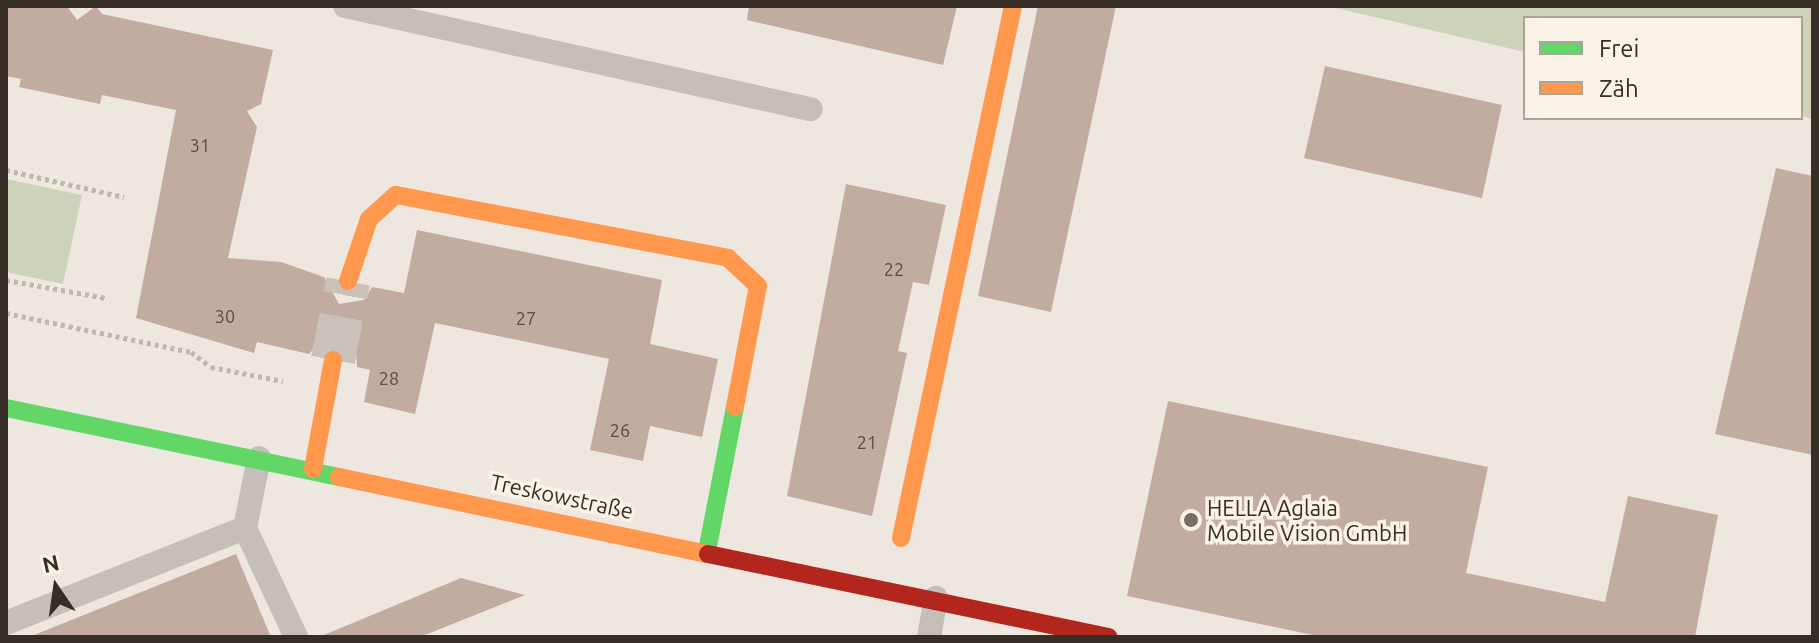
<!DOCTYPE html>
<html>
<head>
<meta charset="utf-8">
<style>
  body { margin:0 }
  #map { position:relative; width:1819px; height:643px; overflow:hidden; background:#ede7e0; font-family:Ubuntu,sans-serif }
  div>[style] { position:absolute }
  .green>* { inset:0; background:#cdd3b9 }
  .building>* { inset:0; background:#c2aca1 }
  .secondary-tunnel>* { height:44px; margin-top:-22px; transform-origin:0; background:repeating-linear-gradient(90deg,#c9c2bb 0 44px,transparent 0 66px) }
  .path>* { height:5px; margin-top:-2.5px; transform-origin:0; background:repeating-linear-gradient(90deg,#bfb8b1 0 4px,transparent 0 8px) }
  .lane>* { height:24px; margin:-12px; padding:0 12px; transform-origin:12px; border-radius:12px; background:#c6bfb8 }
  .fast>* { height:18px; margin:-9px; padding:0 9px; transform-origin:9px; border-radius:9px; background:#63d668 }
  .slow>* { height:18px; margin:-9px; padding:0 9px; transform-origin:9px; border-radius:9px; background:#ff974d }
  .jam>* { height:18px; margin:-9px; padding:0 9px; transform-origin:9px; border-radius:9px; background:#b3261e }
  .dots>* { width:22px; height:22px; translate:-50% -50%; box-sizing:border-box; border:4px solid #faf2e6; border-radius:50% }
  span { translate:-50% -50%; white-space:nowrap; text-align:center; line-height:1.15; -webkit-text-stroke:7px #faf2e6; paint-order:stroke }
  .number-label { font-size:18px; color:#5a4d46 }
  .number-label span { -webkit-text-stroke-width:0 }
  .street-label { font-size:22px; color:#372d27 }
  .poi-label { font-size:22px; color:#372d27 }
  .left { translate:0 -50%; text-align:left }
  .frame { position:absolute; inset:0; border:8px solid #372d27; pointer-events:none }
  .legend { position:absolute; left:1523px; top:16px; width:280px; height:104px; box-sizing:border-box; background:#faf2e6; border:2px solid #aca39a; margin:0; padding:10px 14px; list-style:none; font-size:24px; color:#372d27 }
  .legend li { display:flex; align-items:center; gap:16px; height:40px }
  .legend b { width:40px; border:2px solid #aca39a }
  .north { position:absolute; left:16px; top:547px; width:80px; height:80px; -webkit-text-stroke:6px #faf2e6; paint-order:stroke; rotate:347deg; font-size:22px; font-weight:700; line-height:32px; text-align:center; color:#372d27 }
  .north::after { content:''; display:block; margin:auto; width:28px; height:36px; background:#372d27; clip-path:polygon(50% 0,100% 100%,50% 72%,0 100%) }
</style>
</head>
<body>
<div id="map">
  <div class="green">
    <i style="clip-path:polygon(1327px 6px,1813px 6px,1813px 119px,1801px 116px,1801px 18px,1525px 18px,1525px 52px)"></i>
    <i style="clip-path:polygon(6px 179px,82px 195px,63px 284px,6px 272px)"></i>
  </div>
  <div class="building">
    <i style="clip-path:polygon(6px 6px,67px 6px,77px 20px,96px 6px,102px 14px,273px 50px,261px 104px,247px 111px,257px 127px,228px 258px,281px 262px,324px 277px,339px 304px,364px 300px,372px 287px,404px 293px,417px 230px,662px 280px,650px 344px,718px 359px,702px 437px,650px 426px,643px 461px,590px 450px,609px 359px,435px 323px,415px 414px,364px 402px,370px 370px,357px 367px,356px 351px,338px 336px,324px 337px,309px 354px,257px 342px,254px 353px,136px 318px,176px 110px,102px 95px,100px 104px,19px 87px,21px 79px,6px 76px)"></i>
    <i style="clip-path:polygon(749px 6px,957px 6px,943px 65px,747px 20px)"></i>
    <i style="clip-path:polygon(1038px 6px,1116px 6px,1051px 312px,978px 296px)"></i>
    <i style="clip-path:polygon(1325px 66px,1502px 105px,1482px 198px,1304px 158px)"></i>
    <i style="clip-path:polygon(1776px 168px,1813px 176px,1813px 455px,1715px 434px)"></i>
    <i style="clip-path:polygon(846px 184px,946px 205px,929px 285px,913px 282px,898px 351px,907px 353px,872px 516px,787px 496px)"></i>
    <i style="clip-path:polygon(1168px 401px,1488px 467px,1466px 573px,1605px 602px,1628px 496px,1718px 515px,1695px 637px,1322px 637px,1127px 596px)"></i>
    <i style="clip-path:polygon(236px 554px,271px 637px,34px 637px,34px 635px)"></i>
    <i style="clip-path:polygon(461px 578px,525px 595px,420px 637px,319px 637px)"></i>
  </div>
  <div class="secondary-tunnel">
    <i style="left:333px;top:360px;width:80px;rotate:-79.2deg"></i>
  </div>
  <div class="path">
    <i style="left:6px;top:170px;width:121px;rotate:12.9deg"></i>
    <i style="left:6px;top:280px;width:102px;rotate:10.2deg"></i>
    <i style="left:6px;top:313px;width:189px;rotate:11.9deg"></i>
    <i style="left:191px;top:352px;width:25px;rotate:37deg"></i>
    <i style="left:211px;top:367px;width:73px;rotate:11deg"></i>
  </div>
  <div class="lane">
    <i style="left:345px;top:6px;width:477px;rotate:12.5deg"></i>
    <i style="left:259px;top:458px;width:71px;rotate:101.3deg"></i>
    <i style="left:245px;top:528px;width:120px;rotate:64.9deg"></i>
    <i style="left:6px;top:623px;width:257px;rotate:-21.7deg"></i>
    <i style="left:929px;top:637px;width:40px;rotate:-80deg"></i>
  </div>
  <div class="fast">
    <i style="left:6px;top:408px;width:340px;rotate:11.7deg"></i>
    <i style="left:707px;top:551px;width:147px;rotate:-79deg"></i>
  </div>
  <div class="slow">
    <i style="left:348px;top:281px;width:65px;rotate:-71.3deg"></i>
    <i style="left:369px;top:219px;width:36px;rotate:-42deg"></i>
    <i style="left:396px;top:195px;width:338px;rotate:10.7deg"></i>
    <i style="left:728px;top:258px;width:41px;rotate:43deg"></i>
    <i style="left:758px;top:286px;width:123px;rotate:100.8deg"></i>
    <i style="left:313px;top:469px;width:111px;rotate:-79.6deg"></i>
    <i style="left:339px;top:477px;width:377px;rotate:11.8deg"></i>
    <i style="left:901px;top:538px;width:544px;rotate:-78.11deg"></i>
  </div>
  <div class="jam">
    <i style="left:708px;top:554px;width:409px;rotate:11.7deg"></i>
  </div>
  <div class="dots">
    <i style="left:1191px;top:520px;background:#776e68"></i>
  </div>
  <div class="number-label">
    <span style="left:200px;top:145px">31</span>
    <span style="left:894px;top:269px">22</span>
    <span style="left:225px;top:316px">30</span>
    <span style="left:526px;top:318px">27</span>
    <span style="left:389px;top:378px">28</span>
    <span style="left:620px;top:430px">26</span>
    <span style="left:867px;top:442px">21</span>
  </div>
  <div class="street-label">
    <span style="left:562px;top:496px;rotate:12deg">Treskowstraße</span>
  </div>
  <div class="poi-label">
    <span class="left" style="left:1207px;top:520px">HELLA Aglaia<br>Mobile Vision GmbH</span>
  </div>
  <div class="frame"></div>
  <ul class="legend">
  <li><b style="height:10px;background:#63d668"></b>Frei</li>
  <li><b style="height:10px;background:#ff974d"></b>Zäh</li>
  </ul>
  <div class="north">N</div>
</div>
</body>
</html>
